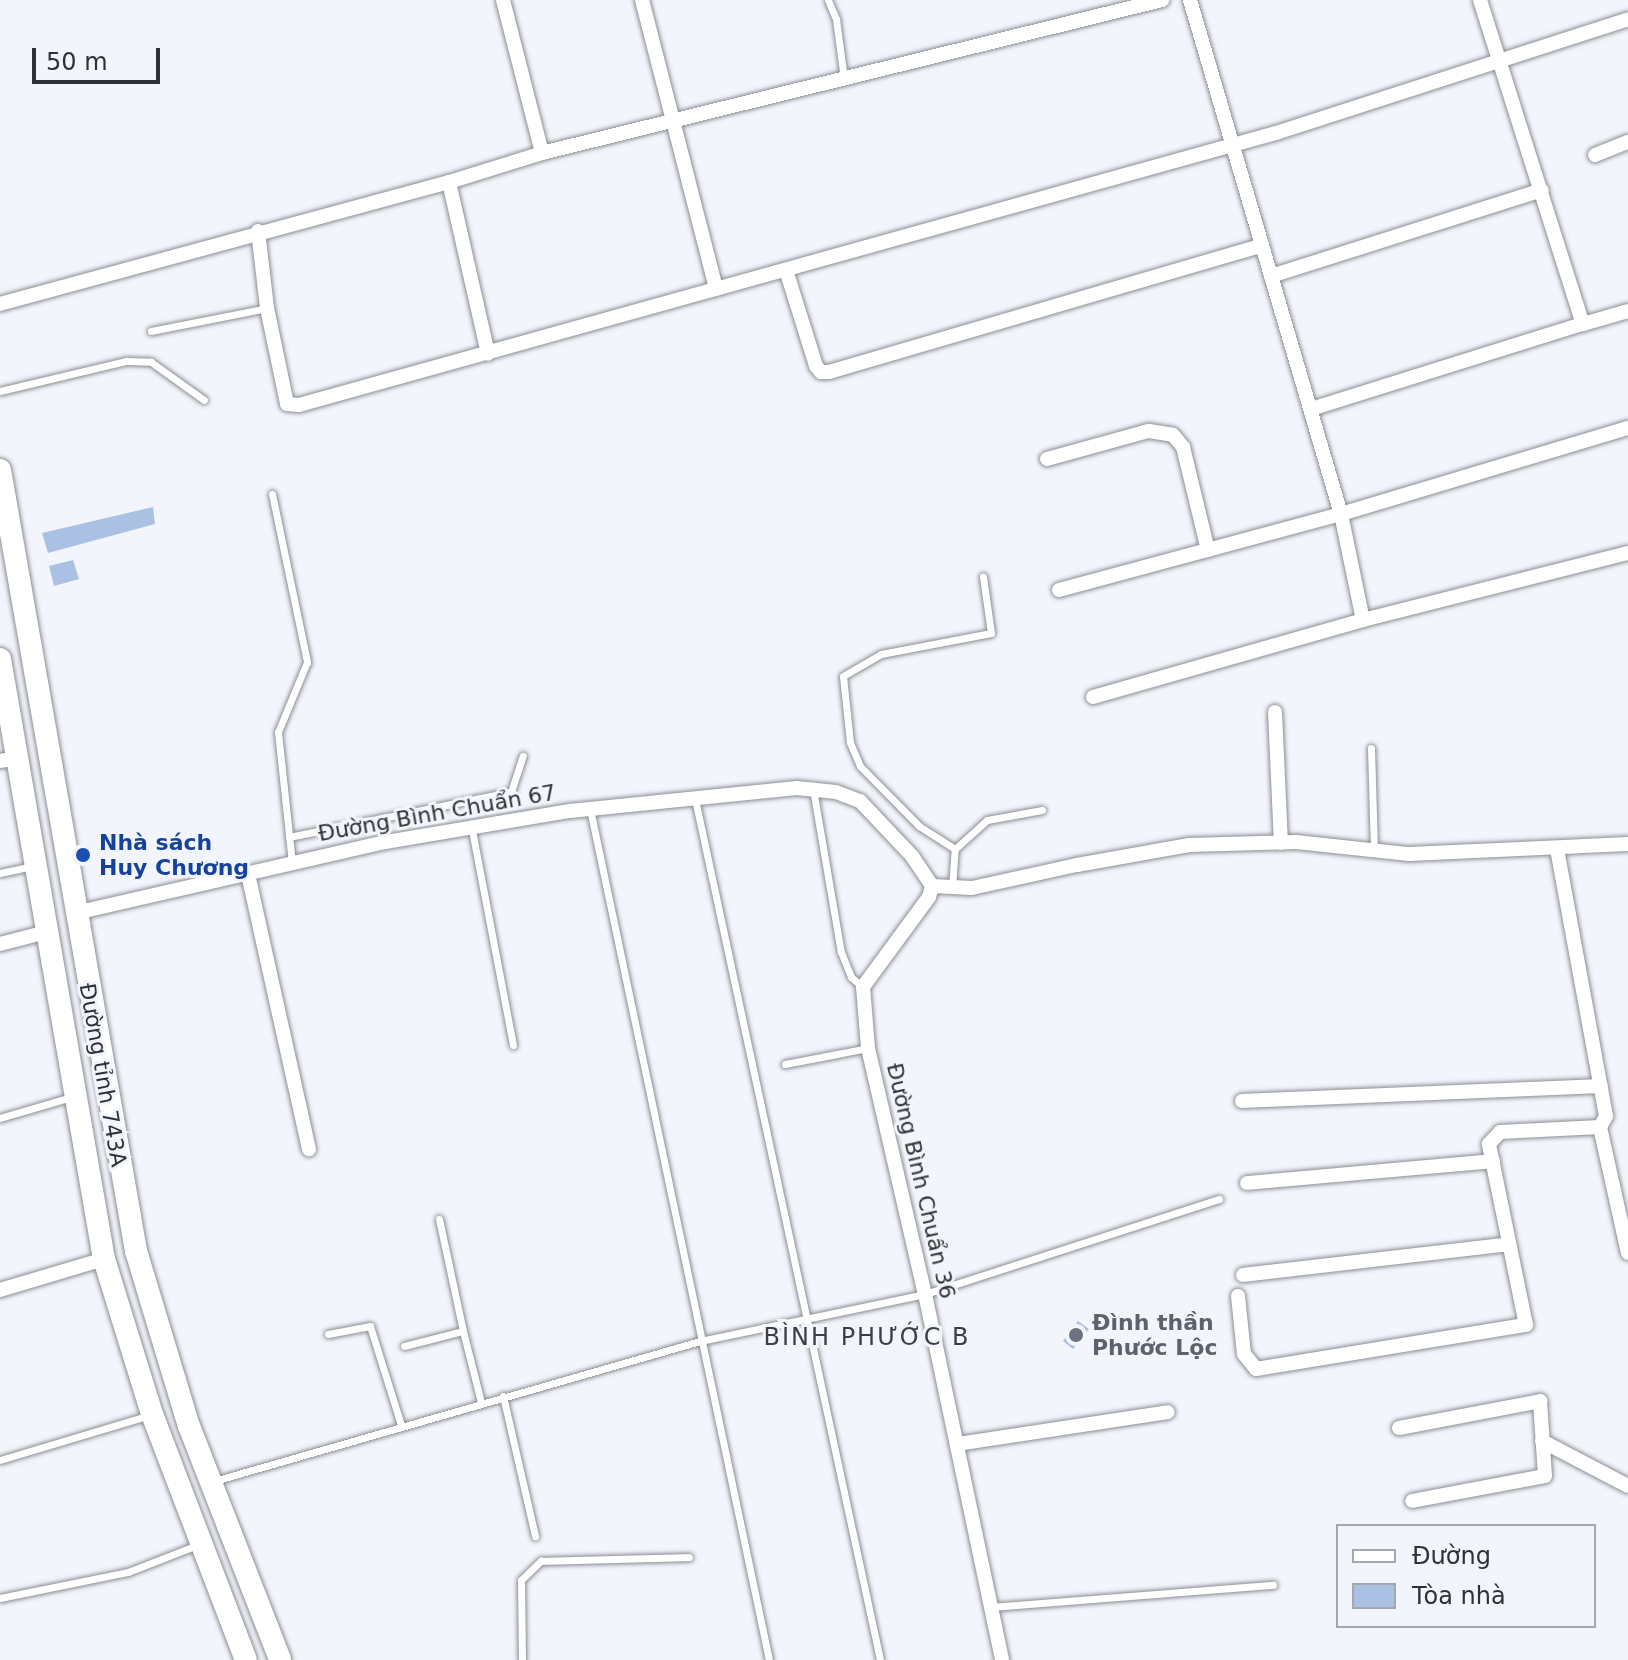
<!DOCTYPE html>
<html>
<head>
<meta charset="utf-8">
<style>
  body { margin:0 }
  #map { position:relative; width:1628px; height:1660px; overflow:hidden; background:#f2f5fb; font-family:"DejaVu Sans",sans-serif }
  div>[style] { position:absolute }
  .building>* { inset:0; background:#abc1e3 }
  .roads { filter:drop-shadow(0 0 2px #8b8e93) drop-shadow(0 0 2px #8b8e93) }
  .service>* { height:7px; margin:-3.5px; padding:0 3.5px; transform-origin:3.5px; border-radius:3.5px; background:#fff }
  .minor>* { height:14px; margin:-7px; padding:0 7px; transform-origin:7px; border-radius:7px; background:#fff }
  .primary>* { height:22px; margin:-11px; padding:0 11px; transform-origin:11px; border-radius:11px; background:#fff }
  .dots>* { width:22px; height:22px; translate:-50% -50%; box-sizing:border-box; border:4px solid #f2f5fb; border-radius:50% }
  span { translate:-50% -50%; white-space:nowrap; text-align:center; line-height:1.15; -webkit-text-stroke:6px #f2f5fb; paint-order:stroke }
  .street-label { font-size:22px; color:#303134 }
  .transit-label { font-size:22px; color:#164399; font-weight:700 }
  .left { translate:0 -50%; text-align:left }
  .worship-label { font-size:22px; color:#5b616d; font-weight:700 }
  .neighbourhood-label { font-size:24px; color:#3b3e43; letter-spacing:2px }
  .legend { position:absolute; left:1336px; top:1524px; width:260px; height:104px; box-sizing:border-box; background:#f2f5fb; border:2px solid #a4a7ab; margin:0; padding:10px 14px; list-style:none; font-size:24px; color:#303134 }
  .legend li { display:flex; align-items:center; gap:16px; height:40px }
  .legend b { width:40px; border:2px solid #a4a7ab }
  .scale { position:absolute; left:32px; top:48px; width:128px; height:36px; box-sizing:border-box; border:4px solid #303134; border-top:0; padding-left:10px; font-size:24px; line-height:28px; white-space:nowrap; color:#303134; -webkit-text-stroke:6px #f2f5fb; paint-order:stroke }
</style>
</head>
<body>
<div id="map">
  <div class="building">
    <i style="clip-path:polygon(153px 507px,155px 524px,48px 553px,42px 533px)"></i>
    <i style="clip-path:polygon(73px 560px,79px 579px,54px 586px,49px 566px)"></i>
    <i style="clip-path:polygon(1078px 1321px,1089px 1329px,1073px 1349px,1063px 1341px)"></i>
  </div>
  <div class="roads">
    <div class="service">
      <i style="left:828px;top:0;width:21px;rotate:67deg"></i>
      <i style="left:836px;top:19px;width:61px;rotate:82.4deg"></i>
      <i style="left:151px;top:331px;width:118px;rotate:-11.2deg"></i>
      <i style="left:0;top:391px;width:130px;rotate:-13.4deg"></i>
      <i style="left:126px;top:361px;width:25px;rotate:2deg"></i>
      <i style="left:151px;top:362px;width:65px;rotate:35.6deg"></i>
      <i style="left:272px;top:494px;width:172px;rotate:78.2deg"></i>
      <i style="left:307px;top:662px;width:76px;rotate:112.5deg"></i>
      <i style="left:278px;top:732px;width:132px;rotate:83.9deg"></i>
      <i style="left:1371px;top:748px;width:102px;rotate:88.3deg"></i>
      <i style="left:813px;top:789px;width:165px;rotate:80.3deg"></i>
      <i style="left:841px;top:952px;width:27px;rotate:68deg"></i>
      <i style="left:851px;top:977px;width:16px;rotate:40deg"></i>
      <i style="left:695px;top:799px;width:881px;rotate:77.87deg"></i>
      <i style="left:590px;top:809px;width:870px;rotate:78.12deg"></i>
      <i style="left:472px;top:830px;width:219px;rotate:79.2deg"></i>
      <i style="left:289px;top:837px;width:227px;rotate:-11.5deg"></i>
      <i style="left:511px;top:792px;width:38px;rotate:-72deg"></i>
      <i style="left:955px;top:849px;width:43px;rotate:-42.2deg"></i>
      <i style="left:987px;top:820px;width:56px;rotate:-10.3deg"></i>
      <i style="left:0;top:873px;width:34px;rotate:-12deg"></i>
      <i style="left:952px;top:888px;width:39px;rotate:-86deg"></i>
      <i style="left:955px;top:849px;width:43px;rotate:-147.4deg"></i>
      <i style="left:919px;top:826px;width:84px;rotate:-134.5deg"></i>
      <i style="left:860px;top:766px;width:26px;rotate:-113deg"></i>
      <i style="left:850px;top:742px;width:66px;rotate:-96.1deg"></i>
      <i style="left:843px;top:676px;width:44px;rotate:-30.1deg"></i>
      <i style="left:881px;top:654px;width:112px;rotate:-10.8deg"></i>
      <i style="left:991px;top:633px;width:57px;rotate:-98.1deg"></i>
      <i style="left:785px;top:1064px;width:85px;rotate:-10.9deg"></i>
      <i style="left:0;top:1118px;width:75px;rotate:-16.3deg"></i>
      <i style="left:439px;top:1219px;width:115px;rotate:77.9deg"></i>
      <i style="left:328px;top:1334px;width:43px;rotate:-10.8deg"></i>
      <i style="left:370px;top:1326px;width:104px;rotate:72.6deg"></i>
      <i style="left:404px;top:1346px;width:61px;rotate:-14.3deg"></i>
      <i style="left:463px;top:1331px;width:73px;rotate:75.8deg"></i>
      <i style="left:503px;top:1396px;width:144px;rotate:77.1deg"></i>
      <i style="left:0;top:1460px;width:157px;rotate:-16.7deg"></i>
      <i style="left:214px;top:1481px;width:506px;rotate:-16.07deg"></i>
      <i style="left:700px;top:1341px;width:230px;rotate:-11.8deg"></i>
      <i style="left:925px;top:1294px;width:309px;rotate:-17.9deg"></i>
      <i style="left:0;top:1598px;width:131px;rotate:-11.5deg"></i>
      <i style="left:128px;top:1572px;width:77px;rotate:-21.3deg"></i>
      <i style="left:991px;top:1607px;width:283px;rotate:-4.5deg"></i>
      <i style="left:522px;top:1660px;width:80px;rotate:-90.7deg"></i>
      <i style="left:521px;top:1580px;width:28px;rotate:-44deg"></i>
      <i style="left:541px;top:1561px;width:148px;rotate:-1.5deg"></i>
    </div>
    <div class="minor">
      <i style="left:503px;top:0;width:158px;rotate:75.7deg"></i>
      <i style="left:642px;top:0;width:298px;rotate:75.6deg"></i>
      <i style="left:1190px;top:0;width:536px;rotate:73.63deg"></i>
      <i style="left:1341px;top:514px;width:108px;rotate:78.3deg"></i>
      <i style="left:1363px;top:620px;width:273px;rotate:-14.2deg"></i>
      <i style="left:1480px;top:0;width:340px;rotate:72.4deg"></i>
      <i style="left:1583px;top:324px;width:47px;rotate:-16.1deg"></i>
      <i style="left:1595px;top:155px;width:35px;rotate:-22deg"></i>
      <i style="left:449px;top:182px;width:176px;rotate:77.2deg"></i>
      <i style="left:258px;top:231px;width:78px;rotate:83.3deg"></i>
      <i style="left:267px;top:308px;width:98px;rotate:78.2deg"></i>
      <i style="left:287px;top:404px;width:12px;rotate:5deg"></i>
      <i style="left:299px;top:405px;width:1014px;rotate:-15.56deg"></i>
      <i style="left:1276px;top:133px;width:370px;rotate:-17.9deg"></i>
      <i style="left:786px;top:270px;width:101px;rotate:72.6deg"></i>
      <i style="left:816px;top:366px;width:8px;rotate:50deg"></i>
      <i style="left:821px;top:372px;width:8px"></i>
      <i style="left:829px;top:372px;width:450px;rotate:-16.3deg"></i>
      <i style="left:1271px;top:276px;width:284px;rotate:-17.6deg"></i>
      <i style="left:0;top:304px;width:465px;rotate:-15.2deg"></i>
      <i style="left:449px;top:182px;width:97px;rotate:-17.3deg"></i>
      <i style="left:542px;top:153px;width:639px;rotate:-13.86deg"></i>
      <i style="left:1311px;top:409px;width:285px;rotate:-17.4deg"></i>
      <i style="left:1047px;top:459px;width:106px;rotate:-15.4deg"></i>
      <i style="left:1149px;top:431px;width:24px;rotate:9deg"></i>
      <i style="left:1173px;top:435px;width:16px;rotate:50deg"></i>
      <i style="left:1183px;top:447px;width:106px;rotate:76.4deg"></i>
      <i style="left:1059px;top:590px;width:292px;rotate:-15.1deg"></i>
      <i style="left:1341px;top:514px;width:300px;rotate:-16.7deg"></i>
      <i style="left:1093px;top:697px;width:281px;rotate:-15.9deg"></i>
      <i style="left:1275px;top:712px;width:131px;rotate:87.4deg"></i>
      <i style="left:0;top:761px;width:17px;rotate:-10deg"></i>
      <i style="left:248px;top:874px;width:282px;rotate:77.5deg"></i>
      <i style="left:932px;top:886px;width:40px;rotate:2.9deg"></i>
      <i style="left:972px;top:888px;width:107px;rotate:-12.4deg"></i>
      <i style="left:1077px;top:865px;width:114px;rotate:-10.1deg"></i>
      <i style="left:1189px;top:845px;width:107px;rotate:-1.6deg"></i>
      <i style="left:1296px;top:842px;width:114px;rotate:6.1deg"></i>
      <i style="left:1409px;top:854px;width:219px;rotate:-2.6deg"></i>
      <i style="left:75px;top:913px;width:319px;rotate:-12.9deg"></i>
      <i style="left:386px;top:842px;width:187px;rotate:-9.6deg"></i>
      <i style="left:570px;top:811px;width:228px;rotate:-5.8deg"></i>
      <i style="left:797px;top:788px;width:39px;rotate:6deg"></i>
      <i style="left:836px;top:792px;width:26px;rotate:21deg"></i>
      <i style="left:860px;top:801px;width:76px;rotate:46.6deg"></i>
      <i style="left:912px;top:856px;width:36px;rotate:56deg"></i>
      <i style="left:932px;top:886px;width:11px;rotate:105deg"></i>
      <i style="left:929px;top:897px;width:112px;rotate:126.3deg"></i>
      <i style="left:863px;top:987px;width:61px;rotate:85.3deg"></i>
      <i style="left:868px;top:1048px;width:253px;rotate:77deg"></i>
      <i style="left:925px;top:1294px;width:374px;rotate:78.1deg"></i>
      <i style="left:0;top:944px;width:48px;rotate:-14.6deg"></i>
      <i style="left:1242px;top:1101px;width:359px;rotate:-2.4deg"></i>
      <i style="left:1600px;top:1127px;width:129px;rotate:77.5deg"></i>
      <i style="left:1247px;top:1183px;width:247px;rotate:-5.1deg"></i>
      <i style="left:1243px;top:1275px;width:268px;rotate:-6.6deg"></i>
      <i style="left:0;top:1290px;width:109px;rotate:-16.6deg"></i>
      <i style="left:1238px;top:1296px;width:58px;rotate:84.1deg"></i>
      <i style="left:1244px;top:1354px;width:19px;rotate:51deg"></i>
      <i style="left:1256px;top:1369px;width:274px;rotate:-9.3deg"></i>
      <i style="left:1526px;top:1325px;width:185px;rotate:-101.6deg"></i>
      <i style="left:1489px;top:1144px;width:16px;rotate:-47deg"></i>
      <i style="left:1500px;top:1132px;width:100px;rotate:-2.9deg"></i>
      <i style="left:1600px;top:1127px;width:13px;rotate:-61deg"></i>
      <i style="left:1606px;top:1116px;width:271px;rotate:-100.4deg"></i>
      <i style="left:1399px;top:1428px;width:144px;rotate:-10.8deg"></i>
      <i style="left:1540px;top:1401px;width:75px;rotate:86.2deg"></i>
      <i style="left:1545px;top:1476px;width:135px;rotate:169.4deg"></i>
      <i style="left:1542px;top:1441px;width:97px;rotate:27.6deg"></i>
      <i style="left:957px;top:1444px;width:213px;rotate:-8.6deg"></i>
    </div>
    <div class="primary">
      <i style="left:0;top:470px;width:793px;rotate:80.12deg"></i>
      <i style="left:136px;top:1251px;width:183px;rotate:73.2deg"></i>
      <i style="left:189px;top:1426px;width:251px;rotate:68.7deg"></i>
      <i style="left:0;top:659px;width:609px;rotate:80.17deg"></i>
      <i style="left:104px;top:1259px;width:162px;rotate:72.8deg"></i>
      <i style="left:152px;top:1414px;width:263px;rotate:69.1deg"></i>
    </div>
  </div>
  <div class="dots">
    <i style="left:83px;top:855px;background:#1a4fb4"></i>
    <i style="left:1076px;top:1335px;background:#6b7280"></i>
  </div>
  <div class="street-label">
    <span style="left:437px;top:813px;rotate:-10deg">Đường Bình Chuẩn 67</span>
    <span style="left:103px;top:1075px;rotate:80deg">Đường tỉnh 743A</span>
    <span style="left:921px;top:1181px;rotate:77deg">Đường Bình Chuẩn 36</span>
  </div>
  <div class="transit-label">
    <span class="left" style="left:99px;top:855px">Nhà sách<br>Huy Chương</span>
  </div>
  <div class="worship-label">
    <span class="left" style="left:1092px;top:1335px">Đình thần<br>Phước Lộc</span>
  </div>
  <div class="neighbourhood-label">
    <span style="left:867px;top:1338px">BÌNH PHƯỚC B</span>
  </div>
  <ul class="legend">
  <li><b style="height:10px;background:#fff"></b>Đường</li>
  <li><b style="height:22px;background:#abc1e3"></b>Tòa nhà</li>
  </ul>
  <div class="scale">50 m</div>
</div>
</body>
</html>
